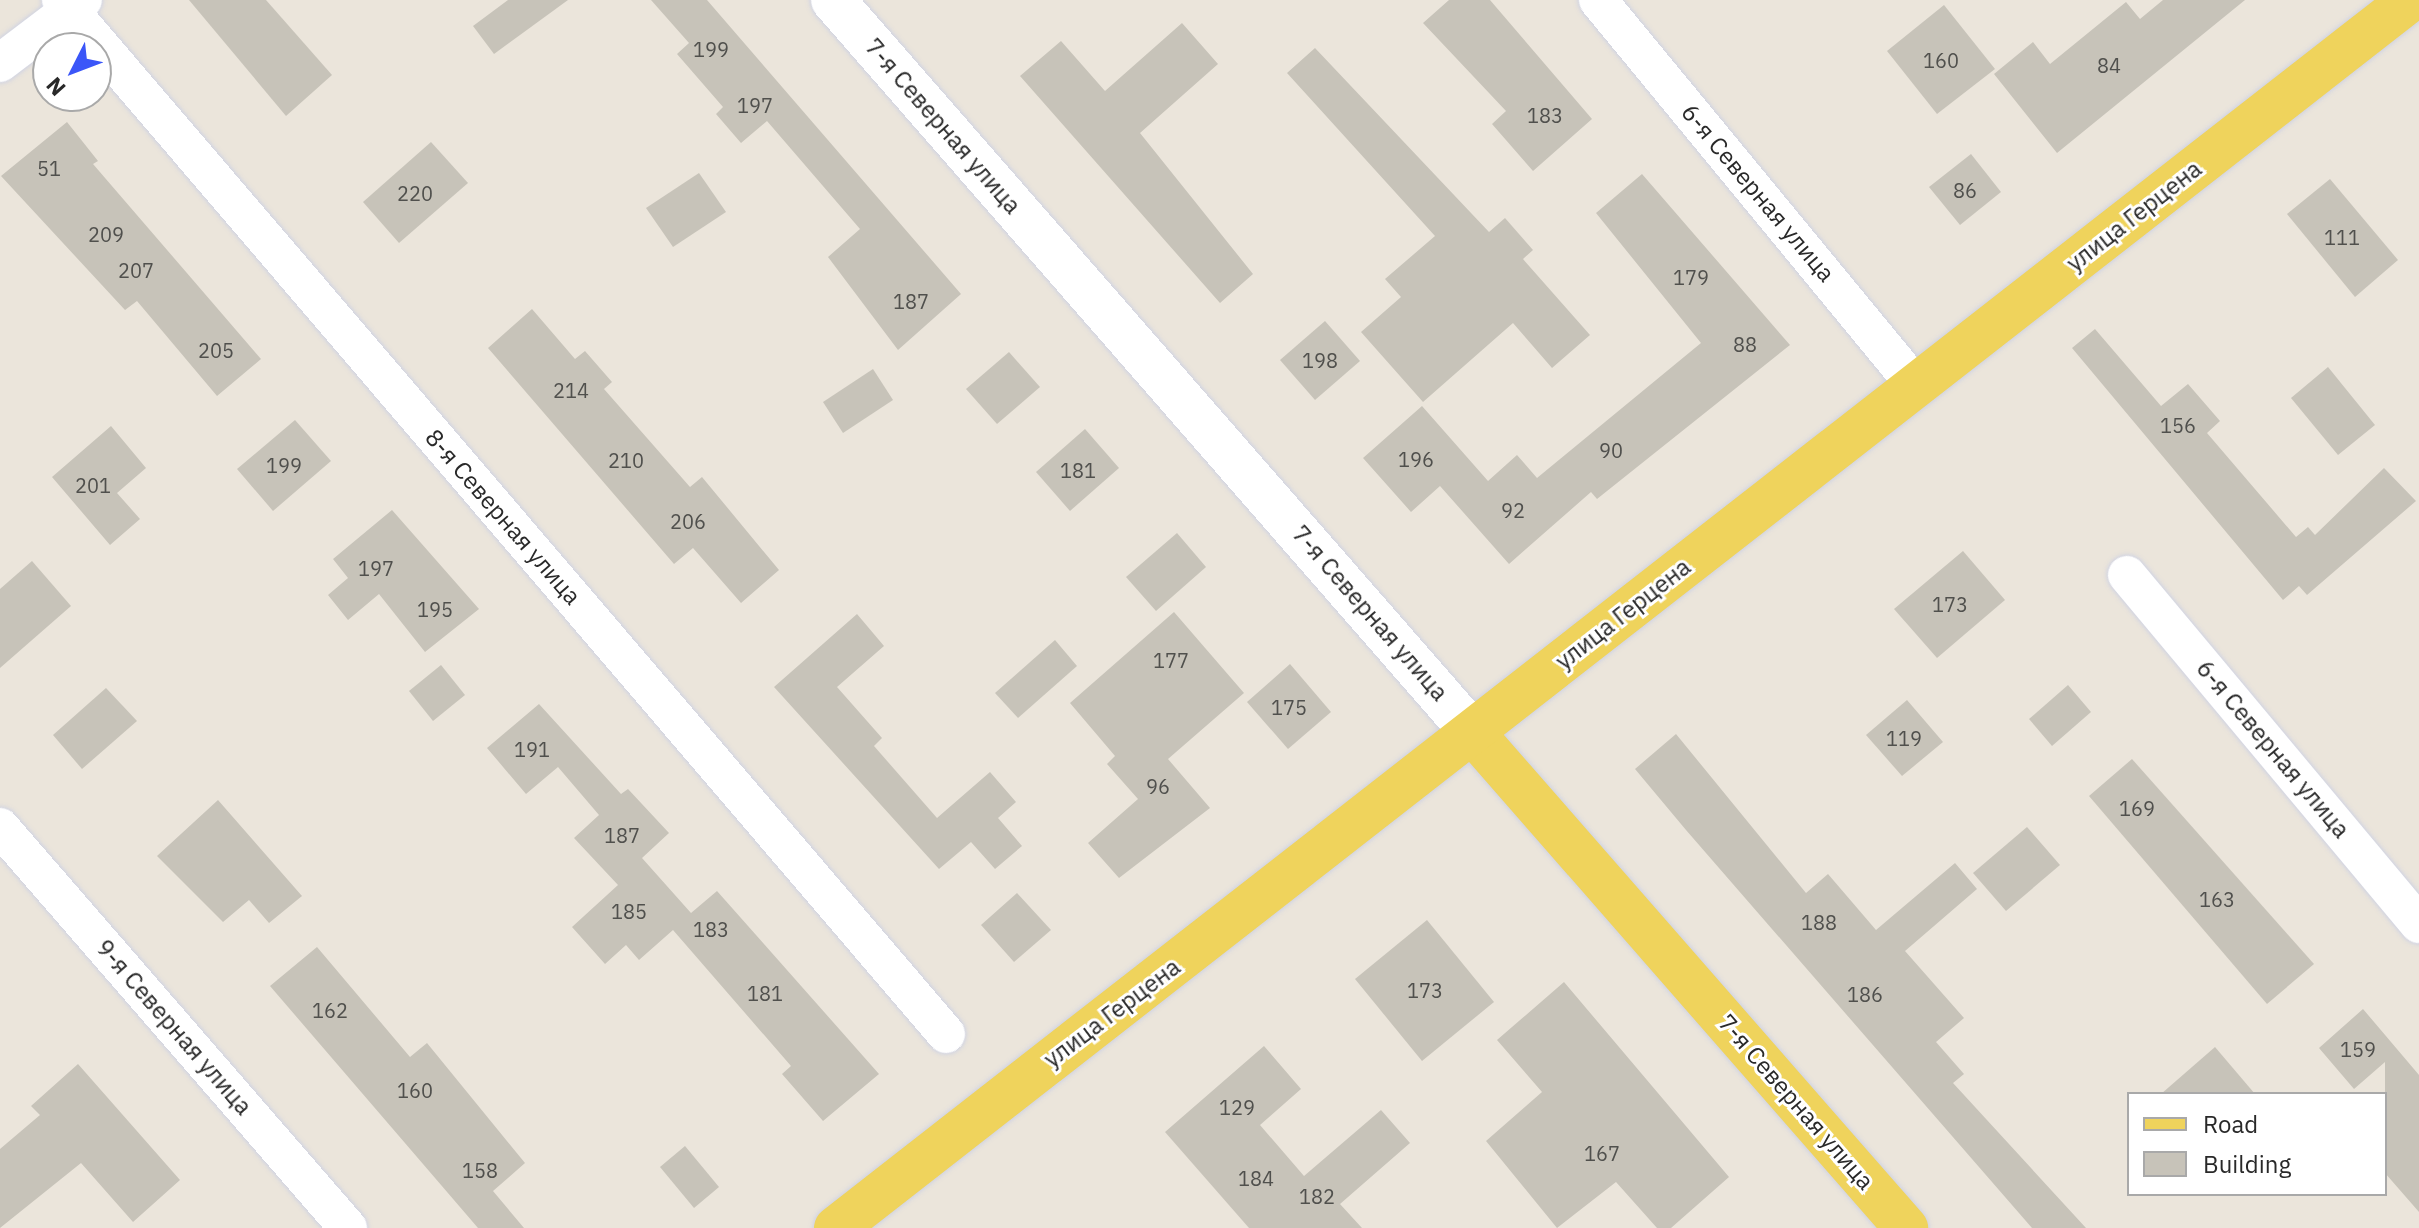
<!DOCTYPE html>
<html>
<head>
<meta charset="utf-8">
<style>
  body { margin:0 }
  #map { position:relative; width:2419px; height:1228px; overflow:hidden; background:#ebe5db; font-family:"IBM Plex Sans",sans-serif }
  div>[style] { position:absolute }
  .building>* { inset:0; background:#c7c3b9 }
  .roads { filter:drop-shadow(0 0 2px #d0d3e2) drop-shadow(0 0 2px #d0d3e2) }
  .street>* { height:38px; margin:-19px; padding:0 19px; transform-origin:19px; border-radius:19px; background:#fff }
  .secondary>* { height:44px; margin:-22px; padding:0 22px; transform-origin:22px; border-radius:22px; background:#fff }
  .primary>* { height:44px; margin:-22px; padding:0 22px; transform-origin:22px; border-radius:22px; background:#efd35c }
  span { translate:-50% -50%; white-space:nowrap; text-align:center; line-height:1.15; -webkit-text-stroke:6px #fff; paint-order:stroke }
  .number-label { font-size:20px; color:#50504d }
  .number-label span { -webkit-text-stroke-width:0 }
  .street-label { font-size:24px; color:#292929 }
  .legend { position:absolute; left:2127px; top:1092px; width:260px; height:104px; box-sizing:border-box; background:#fff; border:2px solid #a9a9a9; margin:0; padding:10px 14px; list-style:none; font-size:24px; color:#292929 }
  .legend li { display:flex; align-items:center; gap:16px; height:40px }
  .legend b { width:40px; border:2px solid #a9a9a9 }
  .north { position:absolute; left:32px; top:32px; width:80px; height:80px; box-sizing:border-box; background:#fff; border:2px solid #a9a9a9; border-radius:50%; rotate:228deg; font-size:22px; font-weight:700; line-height:32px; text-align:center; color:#292929 }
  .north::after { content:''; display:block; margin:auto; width:28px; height:36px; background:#3b56f8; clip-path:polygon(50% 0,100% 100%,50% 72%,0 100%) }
</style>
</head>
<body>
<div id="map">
  <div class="building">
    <i style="clip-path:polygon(189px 0,266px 0,332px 75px,286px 116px)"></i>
    <i style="clip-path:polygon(508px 0,568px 0,494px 54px,473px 26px)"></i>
    <i style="clip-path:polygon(651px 0,707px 0,961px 294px,898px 350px,828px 257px,860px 229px,767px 121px,741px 143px,716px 114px,723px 107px,677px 54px,689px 43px)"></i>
    <i style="clip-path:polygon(1449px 0,1490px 0,1592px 119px,1533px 171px,1492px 124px,1506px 111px,1423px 23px)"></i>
    <i style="clip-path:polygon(2163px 0,2245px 0,2057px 153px,1994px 74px,2033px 42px,2050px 64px,2126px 2px,2140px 19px)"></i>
    <i style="clip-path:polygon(1944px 5px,1995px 69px,1937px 114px,1887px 51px)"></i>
    <i style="clip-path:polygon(1182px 23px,1218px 64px,1140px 133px,1253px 274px,1220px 303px,1020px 76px,1061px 41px,1105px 91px)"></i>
    <i style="clip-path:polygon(1315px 48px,1489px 232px,1505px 218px,1533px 250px,1523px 259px,1590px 335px,1552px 368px,1513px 323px,1423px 402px,1361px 332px,1401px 297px,1385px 279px,1435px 236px,1287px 73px)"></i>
    <i style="clip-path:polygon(67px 122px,98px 161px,93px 164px,261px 359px,217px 396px,137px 301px,125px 310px,1px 176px)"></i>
    <i style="clip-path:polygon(431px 142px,468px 183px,399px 243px,363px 202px)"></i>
    <i style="clip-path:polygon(1971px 154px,2001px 192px,1960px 225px,1929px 187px)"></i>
    <i style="clip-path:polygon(699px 173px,726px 212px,673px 247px,646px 208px)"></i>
    <i style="clip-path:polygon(1642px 174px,1790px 345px,1597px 499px,1591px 492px,1509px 564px,1440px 486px,1411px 512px,1363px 458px,1422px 406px,1488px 481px,1517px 455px,1537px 478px,1701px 343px,1596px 213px)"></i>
    <i style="clip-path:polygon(2330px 179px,2398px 260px,2355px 297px,2287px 214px)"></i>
    <i style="clip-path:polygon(532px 309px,575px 359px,585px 351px,612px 382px,604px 389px,690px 487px,702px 477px,779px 570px,741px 603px,693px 548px,674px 564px,488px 348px)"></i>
    <i style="clip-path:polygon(1325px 321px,1360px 361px,1315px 400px,1280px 360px)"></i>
    <i style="clip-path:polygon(2095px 329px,2161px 406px,2188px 384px,2220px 421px,2207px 433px,2296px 537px,2308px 527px,2315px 535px,2384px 468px,2416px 501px,2307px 595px,2299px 586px,2283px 600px,2072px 348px)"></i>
    <i style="clip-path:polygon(1009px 352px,1040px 387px,997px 424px,966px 389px)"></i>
    <i style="clip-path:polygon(2328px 367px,2375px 425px,2338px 455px,2291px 398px)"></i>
    <i style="clip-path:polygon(873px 369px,893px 400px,843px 433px,823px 402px)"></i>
    <i style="clip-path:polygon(295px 420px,331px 461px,273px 511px,237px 469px)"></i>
    <i style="clip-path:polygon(111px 426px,146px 468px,117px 493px,140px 519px,110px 545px,52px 477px)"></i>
    <i style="clip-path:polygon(1085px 429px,1119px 468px,1070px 511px,1036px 472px)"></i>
    <i style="clip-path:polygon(392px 510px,479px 609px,425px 652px,379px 594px,348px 620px,328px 595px,348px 578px,333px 559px)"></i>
    <i style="clip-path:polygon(1177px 533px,1206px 567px,1156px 611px,1126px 577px)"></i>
    <i style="clip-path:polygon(1963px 551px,2005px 600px,1937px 658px,1894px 609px)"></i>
    <i style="clip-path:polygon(32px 561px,71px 606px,0 668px,0 589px)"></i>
    <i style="clip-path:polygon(1174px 612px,1244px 693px,1168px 759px,1210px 808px,1119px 878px,1088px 843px,1138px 799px,1107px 764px,1115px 756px,1070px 703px)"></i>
    <i style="clip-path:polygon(857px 614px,884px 646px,837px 687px,882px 738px,874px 746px,937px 818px,990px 772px,1016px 802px,998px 818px,1022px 846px,995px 869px,971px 842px,939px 869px,774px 687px)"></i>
    <i style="clip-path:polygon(1055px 640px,1077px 666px,1018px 718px,995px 693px)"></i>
    <i style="clip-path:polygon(1290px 664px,1331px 712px,1288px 749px,1247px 702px)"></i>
    <i style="clip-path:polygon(441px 665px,465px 695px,433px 721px,409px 691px)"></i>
    <i style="clip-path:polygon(2068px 685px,2091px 712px,2052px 746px,2029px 719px)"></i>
    <i style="clip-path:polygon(106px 688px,137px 721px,82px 769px,53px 735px)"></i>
    <i style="clip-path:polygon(1907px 700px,1943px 742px,1902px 776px,1866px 735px)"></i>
    <i style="clip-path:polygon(539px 704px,621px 794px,628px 789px,669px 833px,642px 858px,691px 913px,717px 891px,879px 1074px,823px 1121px,782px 1074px,791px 1066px,673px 930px,639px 960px,626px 945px,605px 964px,572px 927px,618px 885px,574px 838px,599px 815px,558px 767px,526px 794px,487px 748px)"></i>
    <i style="clip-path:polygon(1676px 734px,1806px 893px,1828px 874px,1876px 930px,1955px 863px,1977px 889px,1905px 951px,1964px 1018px,1936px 1042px,1964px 1074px,1953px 1083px,2086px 1228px,2032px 1228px,1686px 830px,1635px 769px)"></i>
    <i style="clip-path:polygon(2132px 759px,2314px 964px,2267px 1004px,2089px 796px)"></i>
    <i style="clip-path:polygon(218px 800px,302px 896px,269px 923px,249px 900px,223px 922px,157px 856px)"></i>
    <i style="clip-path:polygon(2027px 827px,2060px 865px,2006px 911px,1973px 873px)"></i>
    <i style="clip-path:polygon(1017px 893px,1051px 930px,1014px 962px,981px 925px)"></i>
    <i style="clip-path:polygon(1427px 920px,1494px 1002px,1422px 1061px,1355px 979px)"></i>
    <i style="clip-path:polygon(317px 947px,410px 1057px,427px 1043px,525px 1163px,493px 1191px,524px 1228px,478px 1228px,270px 986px)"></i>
    <i style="clip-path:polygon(1564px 982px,1729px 1177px,1671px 1228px,1657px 1228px,1616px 1182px,1557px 1228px,1486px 1141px,1542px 1092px,1497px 1040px)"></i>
    <i style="clip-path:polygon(2363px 1009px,2419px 1075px,2419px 1212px,2385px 1173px,2385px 1062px,2354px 1089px,2319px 1048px)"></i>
    <i style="clip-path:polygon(1264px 1046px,1301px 1089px,1260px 1125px,1304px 1176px,1381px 1110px,1410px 1143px,1340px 1204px,1362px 1228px,1249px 1228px,1165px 1132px)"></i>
    <i style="clip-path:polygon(2215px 1047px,2255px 1094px,2161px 1094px)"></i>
    <i style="clip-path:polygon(78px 1064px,180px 1180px,133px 1222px,81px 1163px,0 1228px,0 1149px,40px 1115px,31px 1106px)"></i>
    <i style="clip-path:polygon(685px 1146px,719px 1187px,694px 1208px,660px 1167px)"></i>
  </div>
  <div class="roads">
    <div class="street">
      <i style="left:61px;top:0;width:1361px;rotate:49.44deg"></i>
      <i style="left:1598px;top:0;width:500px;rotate:50.52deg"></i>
      <i style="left:0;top:63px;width:104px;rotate:-37.2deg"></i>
      <i style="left:2127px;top:575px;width:455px;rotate:50.1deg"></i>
      <i style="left:0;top:827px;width:531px;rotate:49.05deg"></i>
    </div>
    <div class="secondary">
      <i style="left:833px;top:0;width:973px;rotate:48.88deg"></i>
    </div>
    <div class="primary">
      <i style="left:1473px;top:733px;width:658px;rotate:48.82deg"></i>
      <i style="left:836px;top:1228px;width:1996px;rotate:-37.96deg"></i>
    </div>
  </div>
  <div class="number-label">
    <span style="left:711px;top:49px">199</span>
    <span style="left:1941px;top:60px">160</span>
    <span style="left:2109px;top:65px">84</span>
    <span style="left:755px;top:105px">197</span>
    <span style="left:1545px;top:115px">183</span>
    <span style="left:49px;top:168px">51</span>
    <span style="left:1965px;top:190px">86</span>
    <span style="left:415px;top:193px">220</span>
    <span style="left:106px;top:234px">209</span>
    <span style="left:2342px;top:237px">111</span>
    <span style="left:136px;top:270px">207</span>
    <span style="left:1691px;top:277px">179</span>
    <span style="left:911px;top:301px">187</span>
    <span style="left:1745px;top:344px">88</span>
    <span style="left:216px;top:350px">205</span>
    <span style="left:1320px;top:360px">198</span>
    <span style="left:571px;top:390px">214</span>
    <span style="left:2178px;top:425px">156</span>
    <span style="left:1611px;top:450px">90</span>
    <span style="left:1416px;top:459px">196</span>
    <span style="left:626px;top:460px">210</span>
    <span style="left:284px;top:465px">199</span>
    <span style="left:1078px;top:470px">181</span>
    <span style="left:93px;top:485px">201</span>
    <span style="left:1513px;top:510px">92</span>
    <span style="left:688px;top:521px">206</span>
    <span style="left:376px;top:568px">197</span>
    <span style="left:1950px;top:604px">173</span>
    <span style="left:435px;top:609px">195</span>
    <span style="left:1171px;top:660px">177</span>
    <span style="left:1289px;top:707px">175</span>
    <span style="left:1904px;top:738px">119</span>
    <span style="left:532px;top:749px">191</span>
    <span style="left:1158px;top:786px">96</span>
    <span style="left:2137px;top:808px">169</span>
    <span style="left:622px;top:835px">187</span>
    <span style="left:2217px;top:899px">163</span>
    <span style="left:629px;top:911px">185</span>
    <span style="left:1819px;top:922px">188</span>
    <span style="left:711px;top:929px">183</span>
    <span style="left:1425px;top:990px">173</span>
    <span style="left:765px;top:993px">181</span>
    <span style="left:1865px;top:994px">186</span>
    <span style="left:330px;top:1010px">162</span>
    <span style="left:2358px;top:1049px">159</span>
    <span style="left:415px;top:1090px">160</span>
    <span style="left:1237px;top:1107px">129</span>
    <span style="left:1602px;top:1153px">167</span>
    <span style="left:480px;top:1170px">158</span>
    <span style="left:1256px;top:1178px">184</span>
    <span style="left:1317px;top:1196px">182</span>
  </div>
  <div class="street-label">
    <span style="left:943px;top:126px;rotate:49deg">7-я Северная улица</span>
    <span style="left:1758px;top:193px;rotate:50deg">6-я Северная улица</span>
    <span style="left:2134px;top:216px;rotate:-38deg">улица Герцена</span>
    <span style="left:503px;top:517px;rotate:49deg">8-я Северная улица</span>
    <span style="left:1370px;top:613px;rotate:49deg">7-я Северная улица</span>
    <span style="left:1623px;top:614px;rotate:-38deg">улица Герцена</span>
    <span style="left:2273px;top:749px;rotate:50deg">6-я Северная улица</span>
    <span style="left:1112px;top:1013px;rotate:-37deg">улица Герцена</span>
    <span style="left:174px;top:1027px;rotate:49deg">9-я Северная улица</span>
    <span style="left:1796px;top:1102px;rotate:49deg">7-я Северная улица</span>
  </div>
  <ul class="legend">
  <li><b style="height:10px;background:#efd35c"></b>Road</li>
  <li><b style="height:22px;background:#c7c3b9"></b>Building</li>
  </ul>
  <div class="north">N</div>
</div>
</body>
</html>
